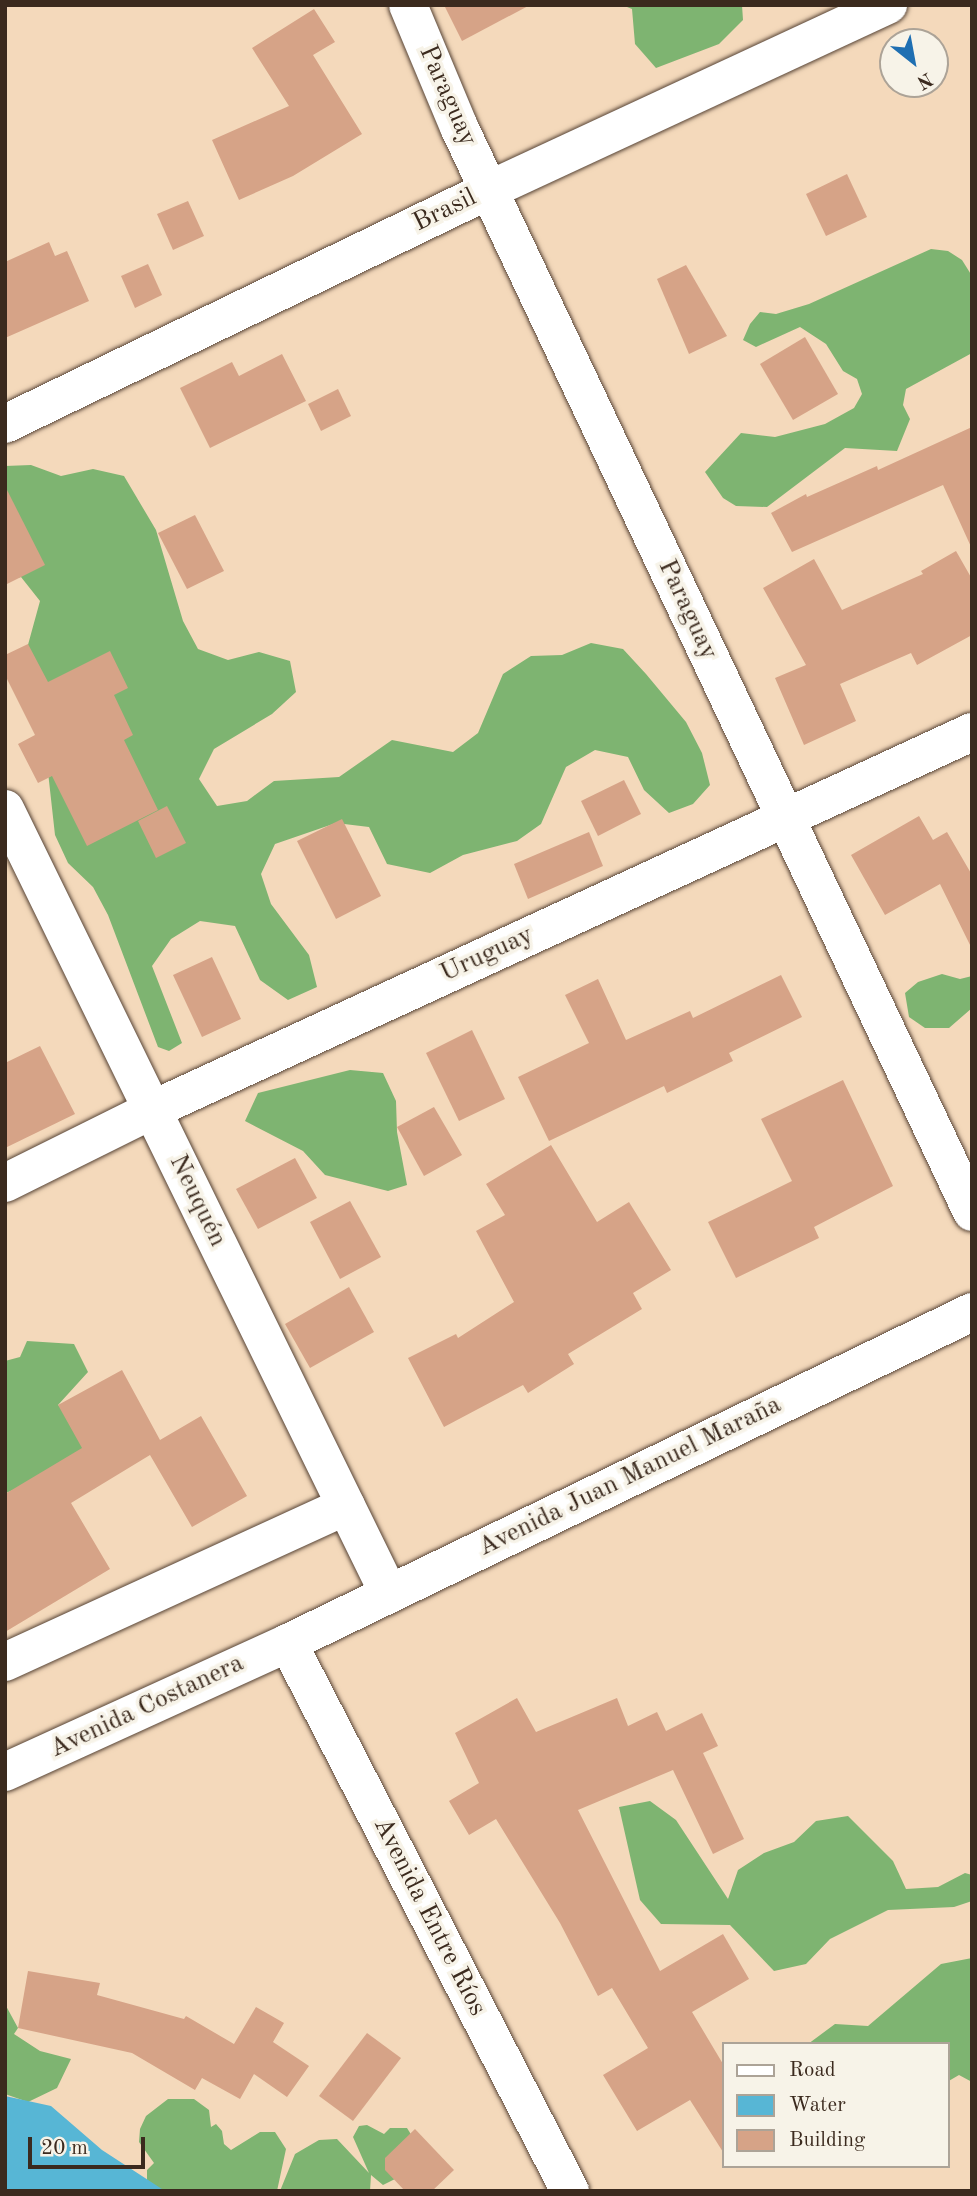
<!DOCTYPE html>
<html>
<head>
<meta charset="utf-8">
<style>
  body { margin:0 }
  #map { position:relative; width:977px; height:2196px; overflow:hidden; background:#f4d9bb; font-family:"Old Standard TT",serif }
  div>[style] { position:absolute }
  .forest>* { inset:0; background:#7eb471 }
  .water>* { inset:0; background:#57b6d5 }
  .building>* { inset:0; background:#d6a387 }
  .roads { filter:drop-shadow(0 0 2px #574436) drop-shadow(0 0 2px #574436) }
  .minor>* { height:38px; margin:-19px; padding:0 19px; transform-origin:19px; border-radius:19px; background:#fff }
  span { translate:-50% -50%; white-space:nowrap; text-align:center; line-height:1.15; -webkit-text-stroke:7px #f7f3e8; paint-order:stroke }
  .street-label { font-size:26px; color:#3b2a1e }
  .frame { position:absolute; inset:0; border:7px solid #3b2a1e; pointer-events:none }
  .legend { position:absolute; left:722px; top:2042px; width:228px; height:126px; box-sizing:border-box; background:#f7f3e8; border:2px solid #aca397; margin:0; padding:9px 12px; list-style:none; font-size:21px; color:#3b2a1e }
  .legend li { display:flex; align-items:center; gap:14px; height:35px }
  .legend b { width:35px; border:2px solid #aca397 }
  .north { position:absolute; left:879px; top:28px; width:70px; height:70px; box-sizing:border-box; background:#f7f3e8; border:2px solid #aca397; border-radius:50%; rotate:149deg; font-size:19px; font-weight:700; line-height:28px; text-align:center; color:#3b2a1e }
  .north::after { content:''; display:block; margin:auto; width:24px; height:32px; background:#1f6fb2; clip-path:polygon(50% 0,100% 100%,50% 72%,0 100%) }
  .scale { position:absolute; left:28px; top:2137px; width:117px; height:32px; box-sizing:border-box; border:4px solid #3b2a1e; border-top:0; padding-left:9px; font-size:21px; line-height:24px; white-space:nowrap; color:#3b2a1e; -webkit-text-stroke:5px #f7f3e8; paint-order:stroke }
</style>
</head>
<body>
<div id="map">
  <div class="forest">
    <i style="clip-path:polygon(622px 5px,742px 5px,743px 20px,719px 44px,656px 68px,635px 44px,632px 9px)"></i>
    <i style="clip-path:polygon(931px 249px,948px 251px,962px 260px,972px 276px,972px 353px,906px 389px,903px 405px,910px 419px,897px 451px,845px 448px,767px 507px,736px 506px,723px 498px,705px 472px,741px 433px,775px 437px,825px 424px,854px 408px,862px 394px,857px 379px,843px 371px,826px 344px,800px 327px,756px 347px,743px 340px,750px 324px,760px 312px,776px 314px,809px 304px)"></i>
    <i style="clip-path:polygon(31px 465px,61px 476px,93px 469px,124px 476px,156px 530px,183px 621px,198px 649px,228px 660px,259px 652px,290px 661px,296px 692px,272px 714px,214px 749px,199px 779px,217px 806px,247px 801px,274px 781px,339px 777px,392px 740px,453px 752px,478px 733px,503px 674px,531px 656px,562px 655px,591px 643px,623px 649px,646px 674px,686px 722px,702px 753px,710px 785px,693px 804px,669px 813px,644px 790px,628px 757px,595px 750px,566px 767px,541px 824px,517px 841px,463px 855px,430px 873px,387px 864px,369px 827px,336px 823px,275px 844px,261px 874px,271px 904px,309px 955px,317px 987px,288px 1000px,260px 980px,235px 926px,200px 921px,171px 939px,152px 966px,182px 1043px,169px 1051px,158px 1047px,108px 915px,93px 887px,68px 863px,55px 835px,48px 772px,62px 707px,23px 663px,40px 601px,21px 577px,5px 581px,5px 466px)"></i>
    <i style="clip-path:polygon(942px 974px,960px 979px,972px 976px,972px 1008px,949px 1028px,925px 1028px,909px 1017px,905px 993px,918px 982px)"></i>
    <i style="clip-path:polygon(350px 1070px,383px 1073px,396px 1101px,397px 1132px,407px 1185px,388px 1191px,325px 1175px,303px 1151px,245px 1121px,258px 1093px)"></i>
    <i style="clip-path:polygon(27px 1341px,74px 1344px,88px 1372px,58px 1405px,88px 1430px,80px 1461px,6px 1493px,5px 1502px,5px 1361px,20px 1357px)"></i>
    <i style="clip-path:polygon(650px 1801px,676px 1820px,728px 1899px,738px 1870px,764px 1853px,794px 1842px,816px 1821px,848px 1816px,893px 1861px,906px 1889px,938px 1887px,965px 1873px,972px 1875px,972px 1901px,954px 1907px,888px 1910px,830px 1939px,806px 1964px,774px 1971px,730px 1925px,661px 1924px,640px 1900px,619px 1807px)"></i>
    <i style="clip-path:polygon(972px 1958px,972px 2082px,959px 2075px,947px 2082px,947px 2044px,808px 2044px,835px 2024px,868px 2026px,941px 1964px)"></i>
    <i style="clip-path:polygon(5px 2004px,18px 2028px,14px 2034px,40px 2051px,71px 2059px,57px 2088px,28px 2102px,5px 2094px)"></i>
    <i style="clip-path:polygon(168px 2099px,194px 2099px,209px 2110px,211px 2127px,216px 2124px,222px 2131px,224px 2144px,231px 2150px,260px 2132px,275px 2132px,286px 2149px,277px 2191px,147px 2189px,147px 2170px,154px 2163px,139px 2142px,140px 2129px,146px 2116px)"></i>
    <i style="clip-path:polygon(367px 2125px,384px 2134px,390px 2128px,407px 2128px,412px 2136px,399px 2177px,383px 2185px,371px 2175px,370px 2191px,280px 2191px,295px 2154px,319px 2140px,337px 2139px,369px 2173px,353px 2137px,359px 2126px)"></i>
  </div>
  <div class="water">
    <i style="clip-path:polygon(5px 2096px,51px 2106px,102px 2150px,165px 2191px,5px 2191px)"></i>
  </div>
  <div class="building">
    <i style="clip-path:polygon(444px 5px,530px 5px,462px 41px)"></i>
    <i style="clip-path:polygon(314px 9px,335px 42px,313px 55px,362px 134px,293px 176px,239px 200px,212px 140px,289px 106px,252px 48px)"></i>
    <i style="clip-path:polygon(847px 174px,867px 217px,826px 236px,806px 194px)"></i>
    <i style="clip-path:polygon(188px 201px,204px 236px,173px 250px,157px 214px)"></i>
    <i style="clip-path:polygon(49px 242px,55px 256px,67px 251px,89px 301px,5px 338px,5px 262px)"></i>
    <i style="clip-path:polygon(148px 264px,162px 295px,135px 308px,121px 276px)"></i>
    <i style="clip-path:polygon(686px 265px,727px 336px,689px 354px,657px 279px)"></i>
    <i style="clip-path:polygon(805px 337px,838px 394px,793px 420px,760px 364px)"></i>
    <i style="clip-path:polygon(282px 354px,306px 401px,210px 448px,180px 388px,232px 362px,239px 376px)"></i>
    <i style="clip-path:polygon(338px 389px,351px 416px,321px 431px,308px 404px)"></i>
    <i style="clip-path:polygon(972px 427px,972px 549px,943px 485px,792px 552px,771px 513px,806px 494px,807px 497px,877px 466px,878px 470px)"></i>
    <i style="clip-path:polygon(5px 486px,45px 565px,5px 585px)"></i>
    <i style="clip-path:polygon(195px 515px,224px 571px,187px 589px,158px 533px)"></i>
    <i style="clip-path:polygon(956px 551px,972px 579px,972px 635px,917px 665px,911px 653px,840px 684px,856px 721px,804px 745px,775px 678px,806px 665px,763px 588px,814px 559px,842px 610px,923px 574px,921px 571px)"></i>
    <i style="clip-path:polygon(28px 644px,48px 682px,110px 651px,128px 688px,114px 695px,133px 735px,124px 740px,158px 810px,87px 846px,52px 776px,38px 783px,18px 744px,35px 735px,5px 675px,5px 655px)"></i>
    <i style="clip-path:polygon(624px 780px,641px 814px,598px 836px,581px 801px)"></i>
    <i style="clip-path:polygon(167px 806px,186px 843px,156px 858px,138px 821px)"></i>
    <i style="clip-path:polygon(919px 816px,933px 840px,947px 832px,972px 875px,972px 949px,940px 884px,885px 915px,851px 855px)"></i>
    <i style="clip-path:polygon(342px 819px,381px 896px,336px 919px,297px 841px)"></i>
    <i style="clip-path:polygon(589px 832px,603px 866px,528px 899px,514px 864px)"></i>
    <i style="clip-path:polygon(212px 957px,241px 1019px,202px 1037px,173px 975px)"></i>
    <i style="clip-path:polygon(781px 975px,802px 1017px,729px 1053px,733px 1061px,667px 1093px,664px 1086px,549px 1141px,518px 1077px,589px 1043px,565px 995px,598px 979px,626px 1040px,690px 1011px,693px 1018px)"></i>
    <i style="clip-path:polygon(472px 1030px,505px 1099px,459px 1121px,426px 1053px)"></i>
    <i style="clip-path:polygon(40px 1046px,75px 1114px,5px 1148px,5px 1063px)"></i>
    <i style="clip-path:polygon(843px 1080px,893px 1186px,814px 1227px,819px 1238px,736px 1278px,708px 1222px,792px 1181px,761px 1119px)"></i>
    <i style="clip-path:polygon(434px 1107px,462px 1155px,424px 1176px,397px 1127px)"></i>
    <i style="clip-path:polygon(551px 1145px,597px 1222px,629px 1202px,671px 1270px,633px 1293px,642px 1309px,568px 1354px,574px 1364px,528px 1393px,523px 1385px,444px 1427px,408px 1358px,456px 1334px,458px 1338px,514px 1302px,476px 1231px,505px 1215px,486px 1184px)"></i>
    <i style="clip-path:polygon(295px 1158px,317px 1198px,258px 1229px,236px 1189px)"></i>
    <i style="clip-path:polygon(350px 1201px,381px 1257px,340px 1279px,310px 1222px)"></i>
    <i style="clip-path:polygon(349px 1287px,374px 1332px,310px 1368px,285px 1324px)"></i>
    <i style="clip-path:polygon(122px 1370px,160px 1440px,201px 1416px,247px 1496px,192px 1527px,150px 1455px,71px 1503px,110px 1569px,5px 1632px,5px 1494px,82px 1448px,58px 1405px)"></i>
    <i style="clip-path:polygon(517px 1698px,536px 1732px,617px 1698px,628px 1726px,657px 1712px,666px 1731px,702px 1713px,718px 1746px,703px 1753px,744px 1839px,713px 1854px,673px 1770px,578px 1810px,660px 1971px,723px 1934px,749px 1979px,692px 2012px,723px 2064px,723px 2152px,690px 2100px,637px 2131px,603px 2075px,648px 2048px,612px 1988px,598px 1996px,560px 1923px,496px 1819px,469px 1835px,449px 1801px,479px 1783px,455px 1733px)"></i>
    <i style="clip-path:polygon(28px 1971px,100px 1983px,97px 1995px,184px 2019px,186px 2016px,234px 2044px,256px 2007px,284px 2023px,273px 2042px,309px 2066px,287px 2097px,254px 2074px,240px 2099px,202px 2078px,195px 2090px,132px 2053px,18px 2028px)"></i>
    <i style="clip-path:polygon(367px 2033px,401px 2058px,353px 2121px,319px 2096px)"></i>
    <i style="clip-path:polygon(415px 2129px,454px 2170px,432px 2191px,405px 2191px,385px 2170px,385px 2158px)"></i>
  </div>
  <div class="roads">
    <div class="minor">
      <i style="left:408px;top:5px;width:132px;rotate:67.3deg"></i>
      <i style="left:459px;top:127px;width:1200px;rotate:64.69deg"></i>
      <i style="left:5px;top:424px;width:538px;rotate:-25.8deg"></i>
      <i style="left:489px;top:190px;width:440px;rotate:-24.9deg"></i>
      <i style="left:5px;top:809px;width:874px;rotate:63.93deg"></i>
      <i style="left:5px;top:1183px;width:164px;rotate:-26.4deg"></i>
      <i style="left:152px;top:1110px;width:903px;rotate:-24.75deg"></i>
      <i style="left:288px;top:1643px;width:616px;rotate:62.77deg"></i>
      <i style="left:5px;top:1662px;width:375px;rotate:-24.6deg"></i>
      <i style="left:5px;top:1772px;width:311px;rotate:-24.5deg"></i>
      <i style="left:288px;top:1643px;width:760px;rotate:-25.82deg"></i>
    </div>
  </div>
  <div class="street-label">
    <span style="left:447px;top:96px;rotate:66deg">Paraguay</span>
    <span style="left:445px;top:211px;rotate:-26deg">Brasil</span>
    <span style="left:687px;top:610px;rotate:65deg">Paraguay</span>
    <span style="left:487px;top:955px;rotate:-25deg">Uruguay</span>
    <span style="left:197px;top:1201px;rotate:64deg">Neuquén</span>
    <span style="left:630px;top:1477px;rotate:-26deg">Avenida Juan Manuel Maraña</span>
    <span style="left:147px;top:1707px;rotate:-25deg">Avenida Costanera</span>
    <span style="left:429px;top:1917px;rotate:63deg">Avenida Entre Ríos</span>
  </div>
  <div class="frame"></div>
  <ul class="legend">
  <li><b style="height:9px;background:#fff"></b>Road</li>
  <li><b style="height:19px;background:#57b6d5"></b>Water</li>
  <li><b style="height:19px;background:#d6a387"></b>Building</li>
  </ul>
  <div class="north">N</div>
  <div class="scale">20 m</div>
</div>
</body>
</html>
